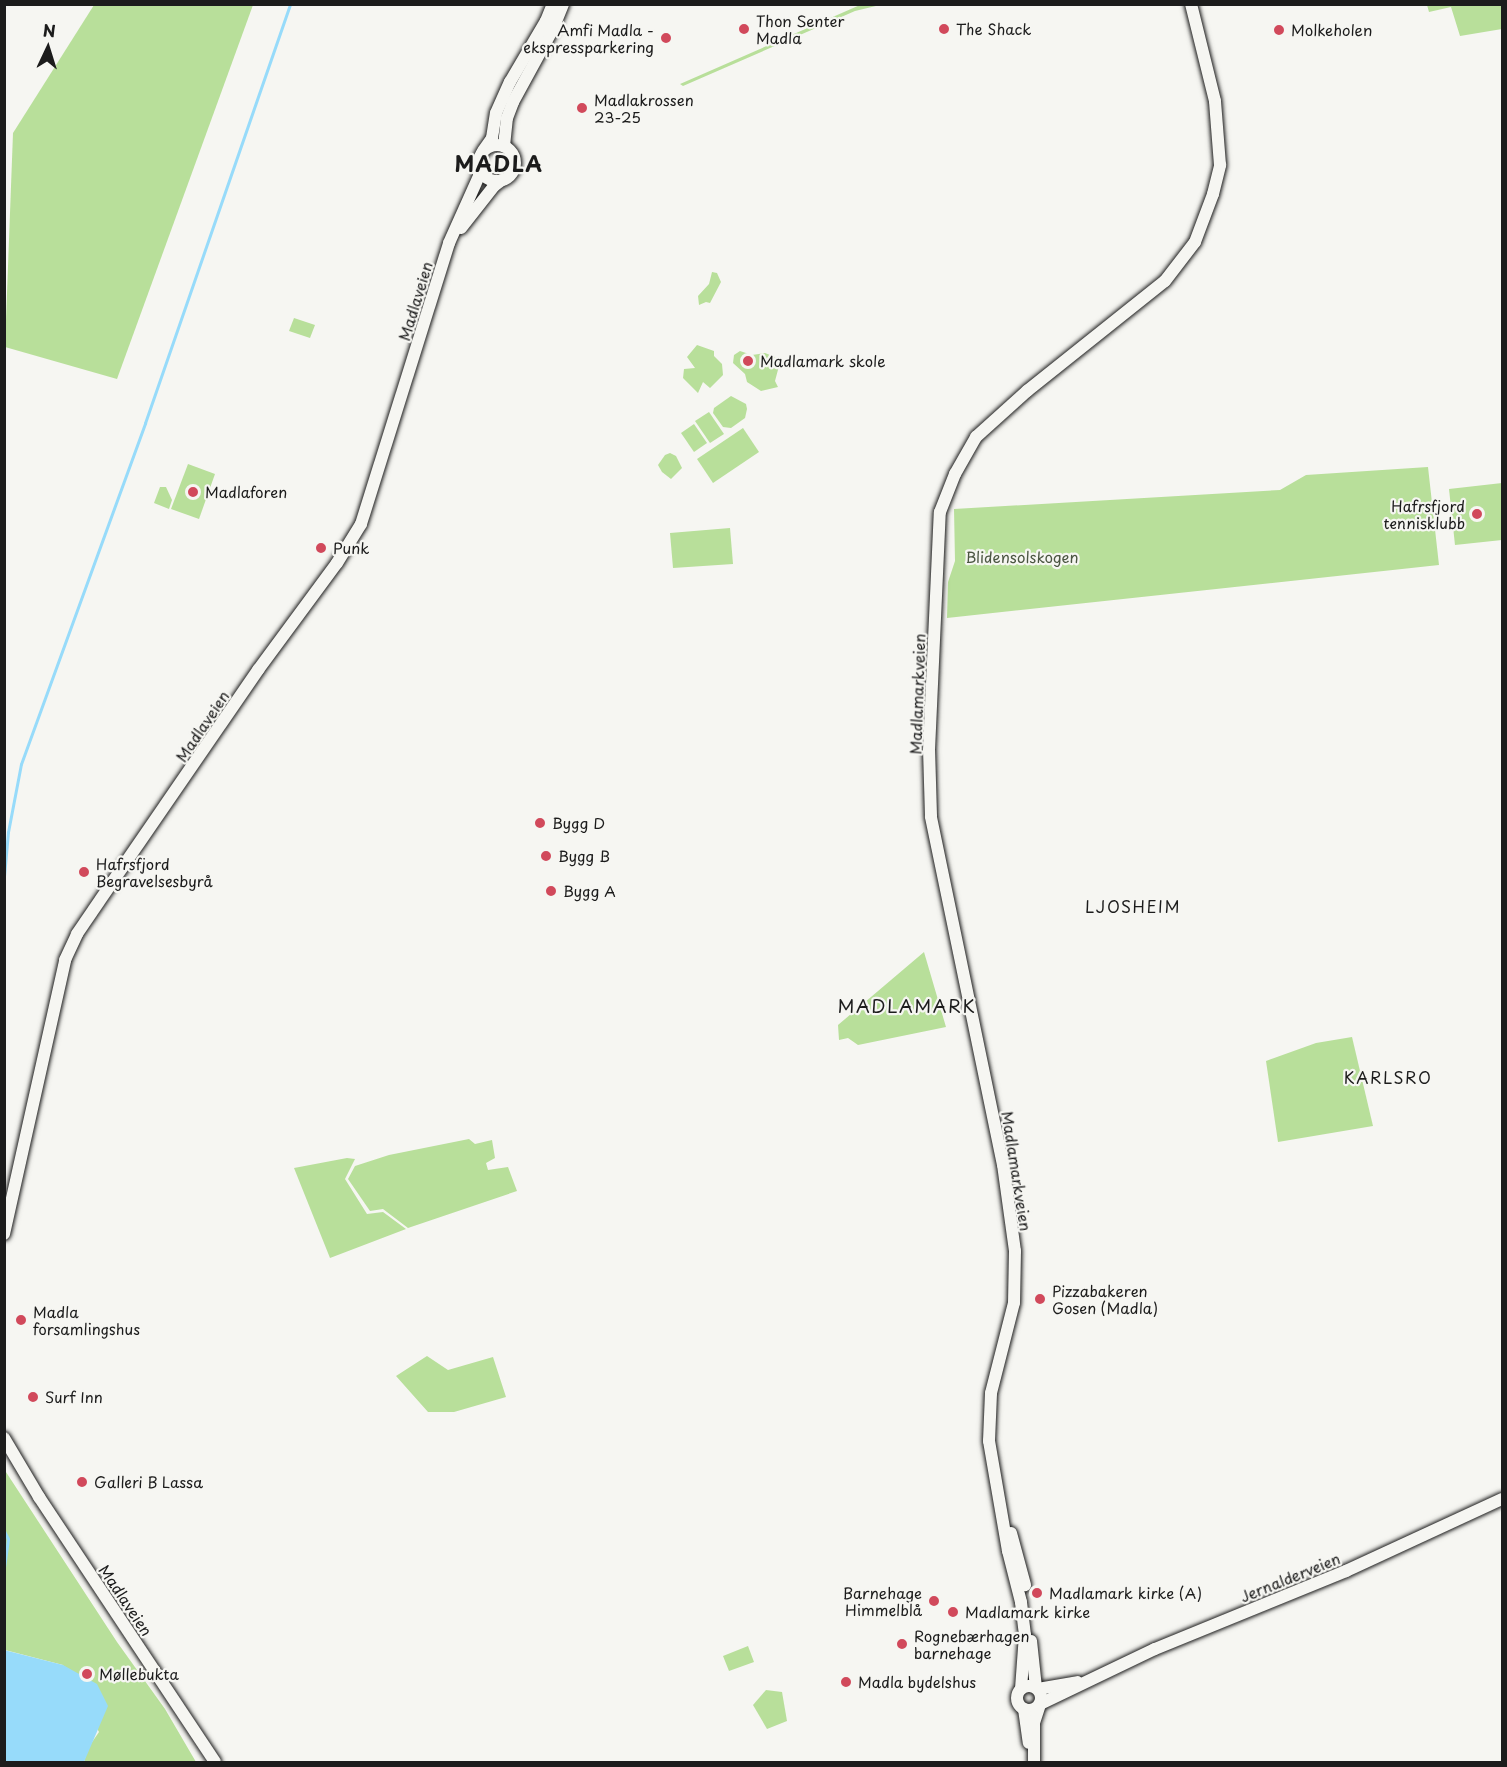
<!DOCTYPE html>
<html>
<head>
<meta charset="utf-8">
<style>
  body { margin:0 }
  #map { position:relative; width:1507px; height:1767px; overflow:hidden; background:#f6f6f2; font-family:"Playpen Sans",sans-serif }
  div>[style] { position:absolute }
  .green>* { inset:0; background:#b8df9a }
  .water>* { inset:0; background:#97dbfa }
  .stream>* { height:3px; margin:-1.5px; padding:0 1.5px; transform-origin:1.5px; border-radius:1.5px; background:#97dbfa }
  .roads { filter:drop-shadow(0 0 2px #1c1c1c) drop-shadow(0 0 2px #1c1c1c) }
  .secondary>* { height:12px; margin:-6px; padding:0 6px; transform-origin:6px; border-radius:6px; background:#f6f6f2 }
  .secondary>.ring { margin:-6px; padding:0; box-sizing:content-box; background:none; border:12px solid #f6f6f2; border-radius:50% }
  .dots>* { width:16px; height:16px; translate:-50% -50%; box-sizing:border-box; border:3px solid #f6f6f2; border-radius:50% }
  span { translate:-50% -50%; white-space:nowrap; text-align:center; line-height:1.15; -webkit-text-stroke:4.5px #f6f6f2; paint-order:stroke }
  .poi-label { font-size:15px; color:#1c1c1c }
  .left { translate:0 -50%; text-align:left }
  .right { translate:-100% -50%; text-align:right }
  .street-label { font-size:15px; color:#1c1c1c }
  .park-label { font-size:15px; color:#4b5642 }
  .neighbourhood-label { font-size:16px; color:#1c1c1c; letter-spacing:1.5px }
  .quarter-label { font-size:18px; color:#1c1c1c; letter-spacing:1.5px }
  .district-label { font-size:21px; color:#1c1c1c; font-weight:700; letter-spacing:1.5px }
  .frame { position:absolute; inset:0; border:6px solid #1c1c1c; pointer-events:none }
  .north { position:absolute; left:18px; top:18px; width:60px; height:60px; -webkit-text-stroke:4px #f6f6f2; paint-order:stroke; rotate:4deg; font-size:16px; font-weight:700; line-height:24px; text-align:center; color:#1c1c1c }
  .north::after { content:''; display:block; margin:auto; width:21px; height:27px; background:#1c1c1c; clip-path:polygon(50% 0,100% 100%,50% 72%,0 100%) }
</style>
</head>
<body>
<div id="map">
  <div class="green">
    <i style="clip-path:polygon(94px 5px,253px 5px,117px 379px,5px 347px,13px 133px)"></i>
    <i style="clip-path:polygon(860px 5px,880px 5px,855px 11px,683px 86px,680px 84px)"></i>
    <i style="clip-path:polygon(1427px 5px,1502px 5px,1502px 29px,1460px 36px,1451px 7px,1429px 12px)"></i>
    <i style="clip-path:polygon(712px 272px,717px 273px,721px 282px,710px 303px,706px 302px,699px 305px,698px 296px,709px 284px)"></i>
    <i style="clip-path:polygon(294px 318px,315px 325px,310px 338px,289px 331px)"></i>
    <i style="clip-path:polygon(697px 345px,714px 351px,714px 356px,722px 364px,723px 375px,710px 388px,703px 382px,698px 393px,683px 378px,684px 369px,695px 368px,687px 357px)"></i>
    <i style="clip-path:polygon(740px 351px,752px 355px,765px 353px,775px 357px,779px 366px,775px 381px,778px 387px,761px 391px,747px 382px,745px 374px,733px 363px,734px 355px)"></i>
    <i style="clip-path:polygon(731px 396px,746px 404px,747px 409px,745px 418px,731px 428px,723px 427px,713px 413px,714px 408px)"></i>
    <i style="clip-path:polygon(709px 412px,724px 434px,710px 443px,695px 421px)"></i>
    <i style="clip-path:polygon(694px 424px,707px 443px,694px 452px,681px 433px)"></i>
    <i style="clip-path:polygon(743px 428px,759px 452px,713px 483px,697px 459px)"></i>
    <i style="clip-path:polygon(670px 453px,676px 456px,682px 468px,671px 479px,662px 472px,658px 465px,665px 455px)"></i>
    <i style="clip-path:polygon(188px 464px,215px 474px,199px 519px,171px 509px)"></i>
    <i style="clip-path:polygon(1428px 467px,1439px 565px,947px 618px,948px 582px,955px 561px,954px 509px,1280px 490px,1306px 475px)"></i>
    <i style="clip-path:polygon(1502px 483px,1502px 540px,1455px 545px,1449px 489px)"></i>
    <i style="clip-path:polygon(160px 487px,166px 487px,172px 500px,169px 509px,154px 503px)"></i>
    <i style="clip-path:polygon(730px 528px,733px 564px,673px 568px,670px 533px)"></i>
    <i style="clip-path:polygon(924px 952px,946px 1027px,858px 1045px,848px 1038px,839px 1040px,838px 1025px)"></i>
    <i style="clip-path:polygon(1352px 1037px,1373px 1126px,1278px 1142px,1266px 1061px,1316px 1043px)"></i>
    <i style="clip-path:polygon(469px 1139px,475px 1144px,492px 1140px,495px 1158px,486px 1163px,488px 1170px,508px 1167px,517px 1191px,408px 1228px,383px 1209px,370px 1211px,348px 1179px,355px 1166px,389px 1155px)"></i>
    <i style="clip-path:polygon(347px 1158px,355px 1159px,345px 1179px,367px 1214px,383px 1212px,406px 1229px,330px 1258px,294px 1168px)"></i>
    <i style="clip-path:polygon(427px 1356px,448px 1370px,493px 1357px,506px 1397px,454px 1412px,428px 1412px,396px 1376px)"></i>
    <i style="clip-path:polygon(4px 1469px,117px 1642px,165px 1709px,196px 1762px,84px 1762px,88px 1748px,99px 1732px,63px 1665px,5px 1650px)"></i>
    <i style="clip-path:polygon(748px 1646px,754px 1662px,729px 1671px,723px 1656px)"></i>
    <i style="clip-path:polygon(766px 1690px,782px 1692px,787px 1721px,767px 1729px,753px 1705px)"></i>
  </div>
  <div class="water">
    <i style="clip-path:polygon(4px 1650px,63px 1665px,97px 1684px,108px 1706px,84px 1762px,5px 1762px)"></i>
  </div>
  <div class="stream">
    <i style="left:4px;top:876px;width:44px;rotate:-84.8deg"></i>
    <i style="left:8px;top:832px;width:69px;rotate:-79.2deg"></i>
    <i style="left:21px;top:764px;width:363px;rotate:-70deg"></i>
    <i style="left:145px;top:423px;width:443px;rotate:-70.9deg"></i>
    <i style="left:4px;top:1000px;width:17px;rotate:90deg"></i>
    <i style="left:4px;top:1531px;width:9px;rotate:63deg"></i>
    <i style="left:8px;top:1539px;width:28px;rotate:98deg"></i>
  </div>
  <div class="roads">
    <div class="secondary">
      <i class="ring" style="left:479px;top:145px;width:24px;height:24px"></i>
      <i style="left:504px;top:146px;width:28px;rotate:-84deg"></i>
      <i style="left:507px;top:118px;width:17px;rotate:-69deg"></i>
      <i style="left:513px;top:102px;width:83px;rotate:-61.3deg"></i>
      <i style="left:553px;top:29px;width:27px;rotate:-68deg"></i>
      <i style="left:483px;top:151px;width:16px;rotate:-55deg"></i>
      <i style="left:492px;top:138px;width:25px;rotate:-81deg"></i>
      <i style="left:496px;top:113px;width:34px;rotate:-66deg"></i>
      <i style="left:510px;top:82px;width:71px;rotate:-59.5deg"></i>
      <i style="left:546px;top:21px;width:18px;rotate:-68deg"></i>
      <i style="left:461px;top:228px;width:53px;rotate:-51.8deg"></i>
      <i style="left:494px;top:186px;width:10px;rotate:-37deg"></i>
      <i style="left:4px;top:1234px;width:281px;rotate:-77.4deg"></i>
      <i style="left:65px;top:960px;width:29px;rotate:-65deg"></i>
      <i style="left:77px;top:934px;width:83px;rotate:-55.7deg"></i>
      <i style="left:124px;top:865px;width:237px;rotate:-55.5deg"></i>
      <i style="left:258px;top:670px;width:133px;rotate:-53.6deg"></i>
      <i style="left:337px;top:563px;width:46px;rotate:-58.4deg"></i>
      <i style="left:361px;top:524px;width:294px;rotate:-72.6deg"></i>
      <i style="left:449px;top:243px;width:73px;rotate:-65.9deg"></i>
      <i style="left:479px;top:176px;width:10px;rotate:-90deg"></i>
      <i style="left:4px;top:1438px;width:69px;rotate:59.3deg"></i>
      <i style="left:39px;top:1497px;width:318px;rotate:56.4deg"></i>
      <i style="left:1011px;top:1533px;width:54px;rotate:74.9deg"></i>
      <i style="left:1031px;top:1641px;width:47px;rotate:83.9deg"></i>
      <i class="ring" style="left:1017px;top:1686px;width:12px;height:12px"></i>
      <i style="left:1021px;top:1689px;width:54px;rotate:-85.8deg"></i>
      <i style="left:1025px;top:1635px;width:33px;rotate:-97deg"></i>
      <i style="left:1021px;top:1602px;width:53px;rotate:-104.3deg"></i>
      <i style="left:1008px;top:1551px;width:112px;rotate:-99.8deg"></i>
      <i style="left:989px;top:1441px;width:48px;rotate:-87.6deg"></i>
      <i style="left:991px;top:1393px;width:93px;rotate:-75.7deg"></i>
      <i style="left:1014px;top:1303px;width:52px;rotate:-88.9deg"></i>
      <i style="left:1015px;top:1251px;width:87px;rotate:-97.9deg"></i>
      <i style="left:1003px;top:1165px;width:356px;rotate:-101.7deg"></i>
      <i style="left:931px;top:816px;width:66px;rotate:-91.7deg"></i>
      <i style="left:929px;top:750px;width:238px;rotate:-87.4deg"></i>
      <i style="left:940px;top:512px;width:41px;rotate:-68.5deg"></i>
      <i style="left:955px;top:474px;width:43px;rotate:-60.4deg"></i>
      <i style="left:976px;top:437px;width:69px;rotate:-42deg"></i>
      <i style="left:1027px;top:391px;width:176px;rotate:-38.6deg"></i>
      <i style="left:1165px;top:281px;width:49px;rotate:-52.4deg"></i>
      <i style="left:1195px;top:242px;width:51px;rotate:-69.4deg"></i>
      <i style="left:1213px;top:194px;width:30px;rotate:-76deg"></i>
      <i style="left:1220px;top:165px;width:64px;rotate:-94.5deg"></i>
      <i style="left:1215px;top:101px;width:100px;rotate:-103.9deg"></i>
      <i style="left:1038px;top:1689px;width:40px;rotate:-10deg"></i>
      <i style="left:1040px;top:1704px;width:127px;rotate:-25.6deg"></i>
      <i style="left:1155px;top:1649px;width:206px;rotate:-22.2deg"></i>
      <i style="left:1346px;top:1571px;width:172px;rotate:-24.8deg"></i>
      <i style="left:1024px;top:1709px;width:34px;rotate:82deg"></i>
      <i style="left:1034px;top:1762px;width:39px;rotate:-90deg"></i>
      <i style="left:1034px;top:1723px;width:19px;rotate:-72deg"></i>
    </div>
  </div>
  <div class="dots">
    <i style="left:744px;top:29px;background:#d1495b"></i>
    <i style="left:944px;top:29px;background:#d1495b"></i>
    <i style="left:1279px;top:30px;background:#d1495b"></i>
    <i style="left:666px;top:38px;background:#d1495b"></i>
    <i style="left:582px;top:108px;background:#d1495b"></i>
    <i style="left:748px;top:361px;background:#d1495b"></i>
    <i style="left:193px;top:492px;background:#d1495b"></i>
    <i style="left:1477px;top:514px;background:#d1495b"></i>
    <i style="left:321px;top:548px;background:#d1495b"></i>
    <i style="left:540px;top:823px;background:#d1495b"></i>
    <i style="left:546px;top:856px;background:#d1495b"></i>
    <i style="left:84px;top:872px;background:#d1495b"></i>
    <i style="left:551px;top:891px;background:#d1495b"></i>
    <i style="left:1040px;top:1299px;background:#d1495b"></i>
    <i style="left:21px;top:1320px;background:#d1495b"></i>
    <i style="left:33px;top:1397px;background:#d1495b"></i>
    <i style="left:82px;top:1482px;background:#d1495b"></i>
    <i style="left:1037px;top:1593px;background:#d1495b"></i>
    <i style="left:934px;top:1601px;background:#d1495b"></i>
    <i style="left:953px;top:1612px;background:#d1495b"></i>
    <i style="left:902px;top:1644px;background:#d1495b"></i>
    <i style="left:87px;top:1674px;background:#d1495b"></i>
    <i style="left:846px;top:1682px;background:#d1495b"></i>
  </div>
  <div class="poi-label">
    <span class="left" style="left:756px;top:29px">Thon Senter<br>Madla</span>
    <span class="right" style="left:654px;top:38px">Amfi Madla -<br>ekspressparkering</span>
    <span class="left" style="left:956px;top:29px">The Shack</span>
    <span class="left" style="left:1291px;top:30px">Molkeholen</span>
    <span class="left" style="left:594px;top:108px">Madlakrossen<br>23-25</span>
    <span class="left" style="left:760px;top:361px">Madlamark skole</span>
    <span class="left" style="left:205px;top:492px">Madlaforen</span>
    <span class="right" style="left:1465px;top:514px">Hafrsfjord<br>tennisklubb</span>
    <span class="left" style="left:333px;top:548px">Punk</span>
    <span class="left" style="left:552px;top:823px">Bygg D</span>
    <span class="left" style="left:558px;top:856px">Bygg B</span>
    <span class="left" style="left:96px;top:872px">Hafrsfjord<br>Begravelsesbyrå</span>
    <span class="left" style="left:563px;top:891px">Bygg A</span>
    <span class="left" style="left:1052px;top:1299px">Pizzabakeren<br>Gosen (Madla)</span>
    <span class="left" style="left:33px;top:1320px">Madla<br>forsamlingshus</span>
    <span class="left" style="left:45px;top:1397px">Surf Inn</span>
    <span class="left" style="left:94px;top:1482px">Galleri B Lassa</span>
    <span class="right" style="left:922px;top:1601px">Barnehage<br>Himmelblå</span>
    <span class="left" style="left:1049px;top:1593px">Madlamark kirke (A)</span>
    <span class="left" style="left:965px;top:1612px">Madlamark kirke</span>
    <span class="left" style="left:914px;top:1644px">Rognebærhagen<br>barnehage</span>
    <span class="left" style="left:99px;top:1674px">Møllebukta</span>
    <span class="left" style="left:858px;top:1682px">Madla bydelshus</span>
  </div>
  <div class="street-label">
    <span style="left:415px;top:301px;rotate:-73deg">Madlaveien</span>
    <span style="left:917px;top:694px;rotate:-88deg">Madlamarkveien</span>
    <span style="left:202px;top:726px;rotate:-56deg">Madlaveien</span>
    <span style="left:1017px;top:1171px;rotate:81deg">Madlamarkveien</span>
    <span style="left:1290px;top:1577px;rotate:-22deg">Jernalderveien</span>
    <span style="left:126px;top:1600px;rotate:56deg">Madlaveien</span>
  </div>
  <div class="park-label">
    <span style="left:1022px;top:557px">Blidensolskogen</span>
  </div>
  <div class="neighbourhood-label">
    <span style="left:1133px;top:906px">LJOSHEIM</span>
    <span style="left:1388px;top:1077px">KARLSRO</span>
  </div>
  <div class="quarter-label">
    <span style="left:907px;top:1006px">MADLAMARK</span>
  </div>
  <div class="district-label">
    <span style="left:499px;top:163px">MADLA</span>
  </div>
  <div class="frame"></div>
  <div class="north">N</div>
</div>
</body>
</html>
